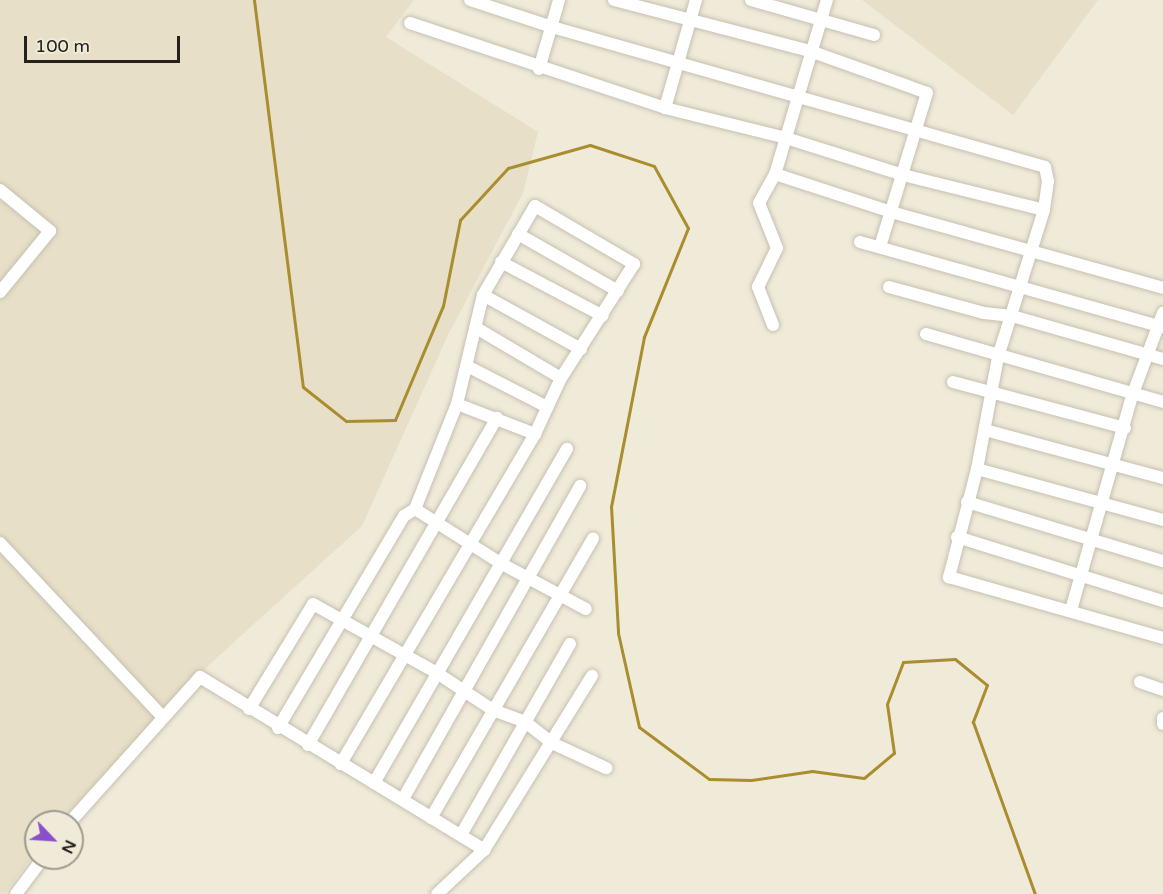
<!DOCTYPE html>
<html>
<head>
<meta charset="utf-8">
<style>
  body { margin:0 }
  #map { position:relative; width:1163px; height:894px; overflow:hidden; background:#f0ead9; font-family:"Varela Round",sans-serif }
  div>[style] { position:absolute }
  .built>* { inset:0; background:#e7dfc7 }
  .stream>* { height:3px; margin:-1.5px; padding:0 1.5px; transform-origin:1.5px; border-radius:1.5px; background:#a98d2f }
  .roads { filter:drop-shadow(0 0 2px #c6c0b0) drop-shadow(0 0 2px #c6c0b0) }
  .minor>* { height:12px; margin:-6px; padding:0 6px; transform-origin:6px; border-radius:6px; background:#fff }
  span { translate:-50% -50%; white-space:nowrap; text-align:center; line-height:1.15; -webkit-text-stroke:6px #f0ead9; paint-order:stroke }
  .north { position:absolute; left:24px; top:810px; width:60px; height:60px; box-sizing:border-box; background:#f0ead9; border:2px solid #9e9a8d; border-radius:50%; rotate:115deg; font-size:16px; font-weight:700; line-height:24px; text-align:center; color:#24221b }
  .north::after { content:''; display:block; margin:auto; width:21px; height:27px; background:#8851c9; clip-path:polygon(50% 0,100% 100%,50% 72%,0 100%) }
  .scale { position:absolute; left:24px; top:36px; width:156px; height:27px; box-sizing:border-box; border:3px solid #24221b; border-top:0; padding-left:8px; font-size:18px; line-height:21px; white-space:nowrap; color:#24221b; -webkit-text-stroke:4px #f0ead9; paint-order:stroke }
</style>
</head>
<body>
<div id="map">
  <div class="built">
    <i style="clip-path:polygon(0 0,414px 0,386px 37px,538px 132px,523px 193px,448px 335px,362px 526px,209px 665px,59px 822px,36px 822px,36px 852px,4px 894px,0 894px)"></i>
    <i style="clip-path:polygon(862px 0,1098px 0,1013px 115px)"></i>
  </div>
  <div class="stream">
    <i style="left:254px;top:0;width:390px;rotate:82.8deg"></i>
    <i style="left:303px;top:387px;width:55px;rotate:38.3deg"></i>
    <i style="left:346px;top:421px;width:49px;rotate:-1.2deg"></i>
    <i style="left:395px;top:420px;width:124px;rotate:-67.2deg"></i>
    <i style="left:443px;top:306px;width:88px;rotate:-78.8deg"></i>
    <i style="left:460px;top:220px;width:71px;rotate:-47.3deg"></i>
    <i style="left:508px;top:168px;width:85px;rotate:-15.7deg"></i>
    <i style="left:590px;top:145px;width:67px;rotate:18.2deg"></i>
    <i style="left:654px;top:166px;width:71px;rotate:61.3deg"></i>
    <i style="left:688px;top:228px;width:118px;rotate:112deg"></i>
    <i style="left:644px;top:337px;width:172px;rotate:101deg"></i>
    <i style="left:611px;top:506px;width:127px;rotate:86.8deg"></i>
    <i style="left:618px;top:633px;width:96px;rotate:77.4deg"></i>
    <i style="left:639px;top:727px;width:87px;rotate:36.6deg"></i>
    <i style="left:709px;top:779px;width:42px;rotate:1.4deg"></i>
    <i style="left:751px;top:780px;width:62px;rotate:-8.4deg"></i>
    <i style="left:812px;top:771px;width:52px;rotate:7.7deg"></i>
    <i style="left:864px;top:778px;width:39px;rotate:-40deg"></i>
    <i style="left:894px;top:753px;width:49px;rotate:-98.1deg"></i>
    <i style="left:887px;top:704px;width:45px;rotate:-69.1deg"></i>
    <i style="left:903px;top:662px;width:52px;rotate:-3.3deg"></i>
    <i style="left:955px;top:659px;width:41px;rotate:39.1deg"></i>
    <i style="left:987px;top:685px;width:40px;rotate:111deg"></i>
    <i style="left:973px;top:722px;width:183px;rotate:70.2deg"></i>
  </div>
  <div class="roads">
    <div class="minor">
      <i style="left:470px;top:0;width:86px;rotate:18.2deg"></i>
      <i style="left:552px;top:27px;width:512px;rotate:15.85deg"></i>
      <i style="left:1045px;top:167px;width:14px;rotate:78deg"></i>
      <i style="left:1048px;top:181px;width:29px;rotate:98deg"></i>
      <i style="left:1044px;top:210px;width:154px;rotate:107.4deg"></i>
      <i style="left:998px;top:357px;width:114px;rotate:100.6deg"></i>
      <i style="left:977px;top:469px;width:112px;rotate:104.5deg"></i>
      <i style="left:949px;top:577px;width:223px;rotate:15.9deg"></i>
      <i style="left:614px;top:0;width:203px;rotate:14.6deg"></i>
      <i style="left:810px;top:51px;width:124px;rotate:19.7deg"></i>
      <i style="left:927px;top:93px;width:161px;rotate:107deg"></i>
      <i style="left:751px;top:0;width:128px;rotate:15.9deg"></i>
      <i style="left:827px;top:0;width:182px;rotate:106.6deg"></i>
      <i style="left:775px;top:174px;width:122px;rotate:18.1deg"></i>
      <i style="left:891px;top:212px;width:282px;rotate:15.6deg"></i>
      <i style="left:410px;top:23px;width:269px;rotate:18.4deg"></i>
      <i style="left:665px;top:108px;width:125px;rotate:13.9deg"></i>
      <i style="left:786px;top:138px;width:123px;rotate:17.5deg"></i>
      <i style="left:903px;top:175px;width:145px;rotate:13.9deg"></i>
      <i style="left:539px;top:69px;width:72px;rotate:-73.8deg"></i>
      <i style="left:665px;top:108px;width:112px;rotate:-74deg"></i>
      <i style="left:0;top:190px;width:65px;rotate:39.4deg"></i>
      <i style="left:50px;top:231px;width:79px;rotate:129.3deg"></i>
      <i style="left:518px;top:234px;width:115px;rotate:29.7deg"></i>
      <i style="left:860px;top:242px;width:315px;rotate:15.7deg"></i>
      <i style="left:501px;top:262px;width:115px;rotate:27.9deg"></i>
      <i style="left:889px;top:287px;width:98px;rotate:15.3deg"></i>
      <i style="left:984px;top:313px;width:28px;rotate:6deg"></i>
      <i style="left:1012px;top:316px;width:157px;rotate:15.9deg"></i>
      <i style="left:483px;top:295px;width:112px;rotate:28.9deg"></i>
      <i style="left:773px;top:325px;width:41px;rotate:-111.5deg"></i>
      <i style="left:758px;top:287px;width:43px;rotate:-64deg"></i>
      <i style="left:777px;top:248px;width:48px;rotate:-111.8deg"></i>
      <i style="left:759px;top:203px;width:33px;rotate:-61deg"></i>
      <i style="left:478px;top:329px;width:96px;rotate:30.6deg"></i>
      <i style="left:926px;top:334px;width:247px;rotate:16deg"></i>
      <i style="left:467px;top:366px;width:90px;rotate:27.1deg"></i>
      <i style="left:953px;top:382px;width:178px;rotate:15deg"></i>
      <i style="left:457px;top:404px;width:84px;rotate:21deg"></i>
      <i style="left:985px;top:430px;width:184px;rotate:15.1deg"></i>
      <i style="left:977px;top:469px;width:193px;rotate:15.3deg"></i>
      <i style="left:967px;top:502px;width:205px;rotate:16.8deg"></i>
      <i style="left:415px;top:509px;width:103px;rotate:32.3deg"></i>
      <i style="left:502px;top:564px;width:95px;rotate:28.2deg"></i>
      <i style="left:957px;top:537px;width:216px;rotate:17.3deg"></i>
      <i style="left:0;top:543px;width:238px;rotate:46.9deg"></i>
      <i style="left:1071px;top:610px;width:223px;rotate:-74.1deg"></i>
      <i style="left:1132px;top:396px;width:89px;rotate:-69.5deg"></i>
      <i style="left:1140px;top:682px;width:24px;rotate:19deg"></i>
      <i style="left:249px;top:709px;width:123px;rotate:-58.6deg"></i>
      <i style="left:313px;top:604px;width:142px;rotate:29.1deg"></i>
      <i style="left:437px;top:673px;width:67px;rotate:33.5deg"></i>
      <i style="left:493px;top:710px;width:33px;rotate:20deg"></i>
      <i style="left:524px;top:721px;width:36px;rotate:38deg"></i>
      <i style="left:552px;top:743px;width:60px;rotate:24.8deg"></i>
      <i style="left:1163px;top:718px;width:6px;rotate:90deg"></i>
      <i style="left:278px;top:728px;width:247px;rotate:-59.3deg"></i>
      <i style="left:404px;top:516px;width:13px;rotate:-32deg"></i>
      <i style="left:415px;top:509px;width:113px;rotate:-68.2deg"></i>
      <i style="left:457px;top:404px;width:112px;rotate:-76.6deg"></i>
      <i style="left:483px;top:295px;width:103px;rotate:-59.7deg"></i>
      <i style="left:535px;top:206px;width:115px;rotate:30.4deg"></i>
      <i style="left:634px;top:264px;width:135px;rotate:122.6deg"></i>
      <i style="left:561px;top:378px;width:62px;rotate:114.9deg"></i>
      <i style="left:535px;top:434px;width:383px;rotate:120.5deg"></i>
      <i style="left:308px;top:745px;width:378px;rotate:-60deg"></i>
      <i style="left:374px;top:783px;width:386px;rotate:-60deg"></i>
      <i style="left:403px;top:799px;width:360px;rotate:-60.5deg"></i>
      <i style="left:431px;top:818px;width:323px;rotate:-59.9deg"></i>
      <i style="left:70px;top:822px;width:195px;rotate:-48.1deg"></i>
      <i style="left:200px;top:677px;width:333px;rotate:31.3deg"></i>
      <i style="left:461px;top:835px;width:220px;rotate:-60.3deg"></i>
      <i style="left:16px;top:894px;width:45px;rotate:-53.1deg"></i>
      <i style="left:437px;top:894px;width:64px;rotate:-43.1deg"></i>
      <i style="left:484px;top:850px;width:205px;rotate:-58.2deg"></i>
    </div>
  </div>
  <div class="north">N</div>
  <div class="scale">100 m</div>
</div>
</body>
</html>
